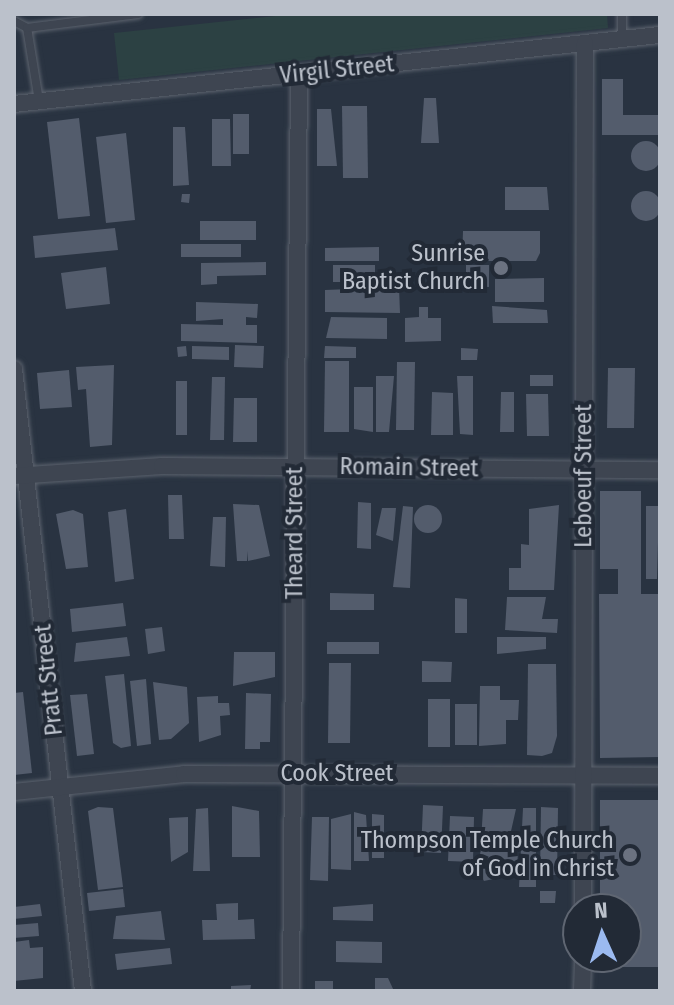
<!DOCTYPE html>
<html>
<head>
<meta charset="utf-8">
<style>
  body { margin:0 }
  #map { position:relative; width:674px; height:1005px; overflow:hidden; background:#293341; font-family:"Fira Sans Condensed",sans-serif }
  div>[style] { position:absolute }
  .green>* { inset:0; background:#2c4143 }
  .building>* { inset:0; background:#535c6c }
  .round { border-radius:50% }
  .roads { filter:drop-shadow(0 0 2px #5c636e) drop-shadow(0 0 2px #5c636e) }
  .service>* { height:8px; margin:-4px; padding:0 4px; transform-origin:4px; border-radius:4px; background:#3e4551 }
  .minor>* { height:16px; margin:-8px; padding:0 8px; transform-origin:8px; border-radius:8px; background:#3e4551 }
  .dots>* { width:22px; height:22px; translate:-50% -50%; box-sizing:border-box; border:4px solid #222a36; border-radius:50% }
  span { translate:-50% -50%; white-space:nowrap; text-align:center; line-height:1.15; -webkit-text-stroke:8px #222a36; paint-order:stroke }
  .street-label { font-size:24px; color:#bbc1cb }
  .poi-label { font-size:24px; color:#bbc1cb }
  .right { translate:-100% -50%; text-align:right }
  .frame { position:absolute; inset:0; border:16px solid #bbc1cb; pointer-events:none }
  .north { position:absolute; left:562px; top:893px; width:80px; height:80px; box-sizing:border-box; background:#222a36; border:2px solid #5f6672; border-radius:50%; rotate:357deg; font-size:22px; font-weight:700; line-height:32px; text-align:center; color:#bbc1cb }
  .north::after { content:''; display:block; margin:auto; width:28px; height:36px; background:#9bbaf0; clip-path:polygon(50% 0,100% 100%,50% 72%,0 100%) }
</style>
</head>
<body>
<div id="map">
  <div class="green">
    <i style="clip-path:polygon(294px 14px,607px 14px,608px 28px,119px 80px,114px 33px)"></i>
  </div>
  <div class="building">
    <i style="clip-path:polygon(602px 79px,623px 79px,623px 115px,660px 115px,660px 135px,602px 135px)"></i>
    <i style="clip-path:polygon(424px 98px,436px 98px,439px 143px,421px 143px)"></i>
    <i style="clip-path:polygon(342px 106px,367px 106px,368px 178px,343px 178px)"></i>
    <i style="clip-path:polygon(317px 109px,331px 109px,337px 166px,317px 166px)"></i>
    <i style="clip-path:polygon(233px 114px,249px 114px,249px 154px,233px 154px)"></i>
    <i style="clip-path:polygon(79px 118px,90px 216px,58px 219px,47px 122px)"></i>
    <i style="clip-path:polygon(212px 119px,230px 119px,231px 166px,212px 166px)"></i>
    <i style="clip-path:polygon(173px 127px,185px 127px,189px 185px,173px 186px)"></i>
    <i style="clip-path:polygon(126px 133px,135px 220px,106px 223px,96px 137px)"></i>
    <i class="round" style="left:631px;top:141px;width:30px;height:30px"></i>
    <i style="clip-path:polygon(505px 187px,547px 187px,549px 210px,505px 210px)"></i>
    <i class="round" style="left:631px;top:191px;width:30px;height:30px"></i>
    <i style="clip-path:polygon(182px 194px,190px 194px,189px 203px,181px 202px)"></i>
    <i style="clip-path:polygon(200px 221px,256px 221px,256px 240px,200px 240px)"></i>
    <i style="clip-path:polygon(115px 228px,118px 250px,35px 258px,33px 236px)"></i>
    <i style="clip-path:polygon(463px 231px,540px 231px,540px 253px,536px 261px,462px 261px)"></i>
    <i style="clip-path:polygon(181px 244px,241px 244px,241px 257px,181px 257px)"></i>
    <i style="clip-path:polygon(379px 247px,379px 261px,325px 261px,325px 248px)"></i>
    <i style="clip-path:polygon(266px 262px,266px 275px,217px 276px,217px 284px,201px 285px,201px 263px)"></i>
    <i style="clip-path:polygon(333px 265px,375px 265px,375px 282px,333px 282px)"></i>
    <i style="clip-path:polygon(466px 265px,489px 265px,489px 287px,466px 286px)"></i>
    <i style="clip-path:polygon(106px 267px,110px 304px,66px 309px,61px 273px)"></i>
    <i style="clip-path:polygon(544px 278px,544px 302px,495px 302px,495px 279px)"></i>
    <i style="clip-path:polygon(399px 287px,400px 313px,325px 312px,325px 290px)"></i>
    <i style="clip-path:polygon(196px 302px,258px 304px,257px 318px,246px 317px,246px 325px,257px 325px,257px 343px,181px 341px,181px 324px,223px 325px,223px 319px,196px 321px)"></i>
    <i style="clip-path:polygon(492px 306px,547px 310px,548px 323px,493px 323px)"></i>
    <i style="clip-path:polygon(419px 307px,428px 307px,428px 318px,441px 318px,441px 341px,405px 342px,405px 318px,419px 317px)"></i>
    <i style="clip-path:polygon(331px 317px,387px 318px,387px 339px,326px 338px)"></i>
    <i style="clip-path:polygon(235px 345px,264px 346px,263px 368px,234px 367px)"></i>
    <i style="clip-path:polygon(186px 346px,187px 356px,178px 357px,177px 347px)"></i>
    <i style="clip-path:polygon(192px 346px,229px 347px,229px 360px,192px 359px)"></i>
    <i style="clip-path:polygon(325px 346px,356px 347px,356px 358px,324px 358px)"></i>
    <i style="clip-path:polygon(461px 348px,478px 349px,477px 360px,461px 360px)"></i>
    <i style="clip-path:polygon(325px 361px,349px 361px,349px 432px,324px 432px)"></i>
    <i style="clip-path:polygon(397px 362px,415px 362px,414px 430px,396px 430px)"></i>
    <i style="clip-path:polygon(114px 365px,112px 445px,90px 447px,86px 389px,78px 390px,76px 367px)"></i>
    <i style="clip-path:polygon(608px 368px,635px 368px,634px 428px,607px 428px)"></i>
    <i style="clip-path:polygon(69px 370px,72px 407px,40px 409px,37px 373px)"></i>
    <i style="clip-path:polygon(530px 375px,553px 375px,553px 386px,530px 386px)"></i>
    <i style="clip-path:polygon(376px 376px,394px 376px,389px 432px,376px 432px)"></i>
    <i style="clip-path:polygon(457px 376px,473px 376px,473px 435px,460px 434px)"></i>
    <i style="clip-path:polygon(212px 377px,225px 377px,224px 440px,210px 440px)"></i>
    <i style="clip-path:polygon(176px 381px,187px 381px,187px 435px,176px 435px)"></i>
    <i style="clip-path:polygon(354px 387px,373px 387px,373px 432px,354px 429px)"></i>
    <i style="clip-path:polygon(432px 392px,453px 393px,453px 435px,431px 435px)"></i>
    <i style="clip-path:polygon(501px 392px,514px 392px,514px 432px,500px 432px)"></i>
    <i style="clip-path:polygon(526px 394px,548px 394px,549px 436px,527px 436px)"></i>
    <i style="clip-path:polygon(234px 398px,257px 398px,257px 442px,233px 442px)"></i>
    <i style="clip-path:polygon(600px 491px,641px 491px,641px 594px,660px 594px,660px 757px,600px 758px,599px 594px,618px 594px,618px 569px,600px 569px)"></i>
    <i style="clip-path:polygon(168px 495px,182px 495px,184px 539px,169px 539px)"></i>
    <i style="clip-path:polygon(358px 502px,371px 503px,371px 549px,357px 548px)"></i>
    <i style="clip-path:polygon(233px 504px,259px 505px,270px 556px,248px 561px,247px 551px,247px 561px,237px 561px)"></i>
    <i class="round" style="left:414px;top:505px;width:28px;height:28px"></i>
    <i style="clip-path:polygon(559px 505px,554px 590px,509px 590px,509px 568px,521px 568px,521px 544px,529px 545px,529px 509px)"></i>
    <i style="clip-path:polygon(403px 506px,413px 507px,410px 588px,393px 587px)"></i>
    <i style="clip-path:polygon(646px 506px,659px 506px,657px 579px,646px 579px)"></i>
    <i style="clip-path:polygon(382px 508px,396px 508px,393px 541px,376px 535px)"></i>
    <i style="clip-path:polygon(126px 509px,134px 579px,115px 582px,108px 512px)"></i>
    <i style="clip-path:polygon(73px 510px,83px 514px,88px 567px,66px 569px,56px 514px)"></i>
    <i style="clip-path:polygon(213px 517px,226px 517px,225px 567px,210px 566px)"></i>
    <i style="clip-path:polygon(330px 593px,374px 594px,374px 610px,330px 610px)"></i>
    <i style="clip-path:polygon(507px 597px,546px 597px,542px 619px,558px 619px,557px 633px,505px 630px)"></i>
    <i style="clip-path:polygon(455px 598px,467px 599px,467px 633px,455px 633px)"></i>
    <i style="clip-path:polygon(123px 603px,126px 626px,72px 632px,70px 609px)"></i>
    <i style="clip-path:polygon(162px 627px,165px 651px,148px 654px,145px 629px)"></i>
    <i style="clip-path:polygon(127px 637px,130px 656px,74px 662px,76px 643px)"></i>
    <i style="clip-path:polygon(497px 637px,546px 637px,546px 649px,497px 654px)"></i>
    <i style="clip-path:polygon(327px 642px,379px 642px,379px 654px,327px 654px)"></i>
    <i style="clip-path:polygon(234px 652px,275px 652px,275px 677px,233px 686px)"></i>
    <i style="clip-path:polygon(422px 661px,452px 662px,451px 682px,422px 682px)"></i>
    <i style="clip-path:polygon(329px 663px,351px 663px,350px 743px,328px 743px)"></i>
    <i style="clip-path:polygon(528px 664px,556px 664px,557px 736px,552px 753px,542px 756px,527px 755px)"></i>
    <i style="clip-path:polygon(124px 674px,131px 746px,121px 748px,113px 743px,105px 676px)"></i>
    <i style="clip-path:polygon(146px 679px,151px 744px,137px 746px,130px 681px)"></i>
    <i style="clip-path:polygon(153px 682px,187px 687px,189px 723px,171px 739px,159px 740px)"></i>
    <i style="clip-path:polygon(480px 686px,500px 686px,500px 700px,519px 700px,518px 720px,506px 720px,506px 744px,479px 746px)"></i>
    <i style="clip-path:polygon(23px 692px,32px 773px,14px 775px,14px 693px)"></i>
    <i style="clip-path:polygon(246px 693px,271px 694px,270px 742px,260px 742px,260px 749px,245px 749px)"></i>
    <i style="clip-path:polygon(87px 694px,94px 754px,77px 756px,70px 695px)"></i>
    <i style="clip-path:polygon(218px 696px,218px 703px,229px 703px,230px 715px,220px 716px,221px 735px,199px 742px,197px 697px)"></i>
    <i style="clip-path:polygon(428px 699px,450px 699px,450px 747px,428px 747px)"></i>
    <i style="clip-path:polygon(455px 704px,477px 704px,477px 745px,455px 745px)"></i>
    <i style="clip-path:polygon(600px 800px,660px 800px,660px 967px,600px 967px,600px 957px,626px 957px,626px 909px,600px 909px)"></i>
    <i style="clip-path:polygon(423px 805px,443px 806px,441px 853px,421px 852px)"></i>
    <i style="clip-path:polygon(232px 806px,259px 811px,260px 857px,232px 857px)"></i>
    <i style="clip-path:polygon(98px 807px,113px 808px,123px 887px,98px 890px,88px 811px)"></i>
    <i style="clip-path:polygon(541px 807px,558px 808px,557px 875px,540px 875px)"></i>
    <i style="clip-path:polygon(208px 808px,210px 871px,193px 871px,196px 809px)"></i>
    <i style="clip-path:polygon(523px 808px,536px 808px,536px 887px,519px 887px)"></i>
    <i style="clip-path:polygon(483px 809px,516px 809px,507px 849px,518px 849px,517px 874px,484px 881px,479px 873px)"></i>
    <i style="clip-path:polygon(354px 812px,366px 815px,369px 861px,354px 861px)"></i>
    <i style="clip-path:polygon(351px 814px,351px 870px,331px 869px,331px 819px)"></i>
    <i style="clip-path:polygon(372px 814px,384px 815px,384px 858px,372px 858px)"></i>
    <i style="clip-path:polygon(450px 816px,474px 817px,473px 862px,448px 861px)"></i>
    <i style="clip-path:polygon(188px 817px,188px 852px,171px 862px,169px 818px)"></i>
    <i style="clip-path:polygon(312px 817px,329px 817px,328px 881px,310px 880px)"></i>
    <i style="clip-path:polygon(123px 889px,125px 907px,89px 911px,87px 893px)"></i>
    <i style="clip-path:polygon(540px 891px,556px 891px,555px 903px,540px 903px)"></i>
    <i style="clip-path:polygon(238px 903px,238px 920px,254px 919px,255px 939px,203px 940px,202px 920px,217px 920px,216px 904px)"></i>
    <i style="clip-path:polygon(40px 904px,42px 916px,14px 919px,14px 907px)"></i>
    <i style="clip-path:polygon(373px 904px,373px 921px,333px 920px,333px 907px)"></i>
    <i style="clip-path:polygon(161px 911px,165px 940px,113px 939px,116px 916px)"></i>
    <i style="clip-path:polygon(38px 923px,39px 936px,14px 938px,14px 925px)"></i>
    <i style="clip-path:polygon(29px 940px,30px 948px,43px 947px,43px 978px,14px 981px,14px 942px)"></i>
    <i style="clip-path:polygon(336px 941px,382px 942px,382px 963px,336px 962px)"></i>
    <i style="clip-path:polygon(170px 948px,172px 964px,117px 970px,115px 954px)"></i>
    <i style="clip-path:polygon(375px 978px,388px 978px,394px 991px,375px 991px)"></i>
    <i style="clip-path:polygon(315px 981px,333px 981px,333px 991px,315px 991px)"></i>
    <i style="clip-path:polygon(251px 985px,250px 991px,231px 991px,231px 986px)"></i>
  </div>
  <div class="roads">
    <div class="service">
      <i style="left:14px;top:21px;width:15px;rotate:28deg"></i>
      <i style="left:622px;top:38px;width:24px;rotate:-90deg"></i>
      <i style="left:39px;top:101px;width:74px;rotate:-99.3deg"></i>
      <i style="left:27px;top:28px;width:112px;rotate:-7.2deg"></i>
    </div>
    <div class="minor">
      <i style="left:14px;top:104px;width:650px;rotate:-6.1deg"></i>
      <i style="left:14px;top:369px;width:626px;rotate:83.67deg"></i>
      <i style="left:14px;top:476px;width:148px;rotate:-3.9deg"></i>
      <i style="left:162px;top:466px;width:498px;rotate:0.5deg"></i>
      <i style="left:14px;top:792px;width:171px;rotate:-6deg"></i>
      <i style="left:184px;top:774px;width:476px;rotate:0.2deg"></i>
      <i style="left:583px;top:909px;width:866px;rotate:-89.87deg"></i>
      <i style="left:291px;top:991px;width:917px;rotate:-89.5deg"></i>
      <i style="left:582px;top:991px;width:34px;rotate:-88deg"></i>
    </div>
  </div>
  <div class="dots">
    <i style="left:501px;top:268px;background:#6b7280"></i>
    <i style="left:630px;top:855px;background:#6b7280"></i>
  </div>
  <div class="street-label">
    <span style="left:337px;top:70px;rotate:-6deg">Virgil Street</span>
    <span style="left:409px;top:468px;rotate:1deg">Romain Street</span>
    <span style="left:584px;top:476px;rotate:-90deg">Leboeuf Street</span>
    <span style="left:295px;top:533px;rotate:-90deg">Theard Street</span>
    <span style="left:49px;top:680px;rotate:-96deg">Pratt Street</span>
    <span style="left:337px;top:774px">Cook Street</span>
  </div>
  <div class="poi-label">
    <span class="right" style="left:485px;top:268px">Sunrise<br>Baptist Church</span>
    <span class="right" style="left:614px;top:855px">Thompson Temple Church<br>of God in Christ</span>
  </div>
  <div class="frame"></div>
  <div class="north">N</div>
</div>
</body>
</html>
